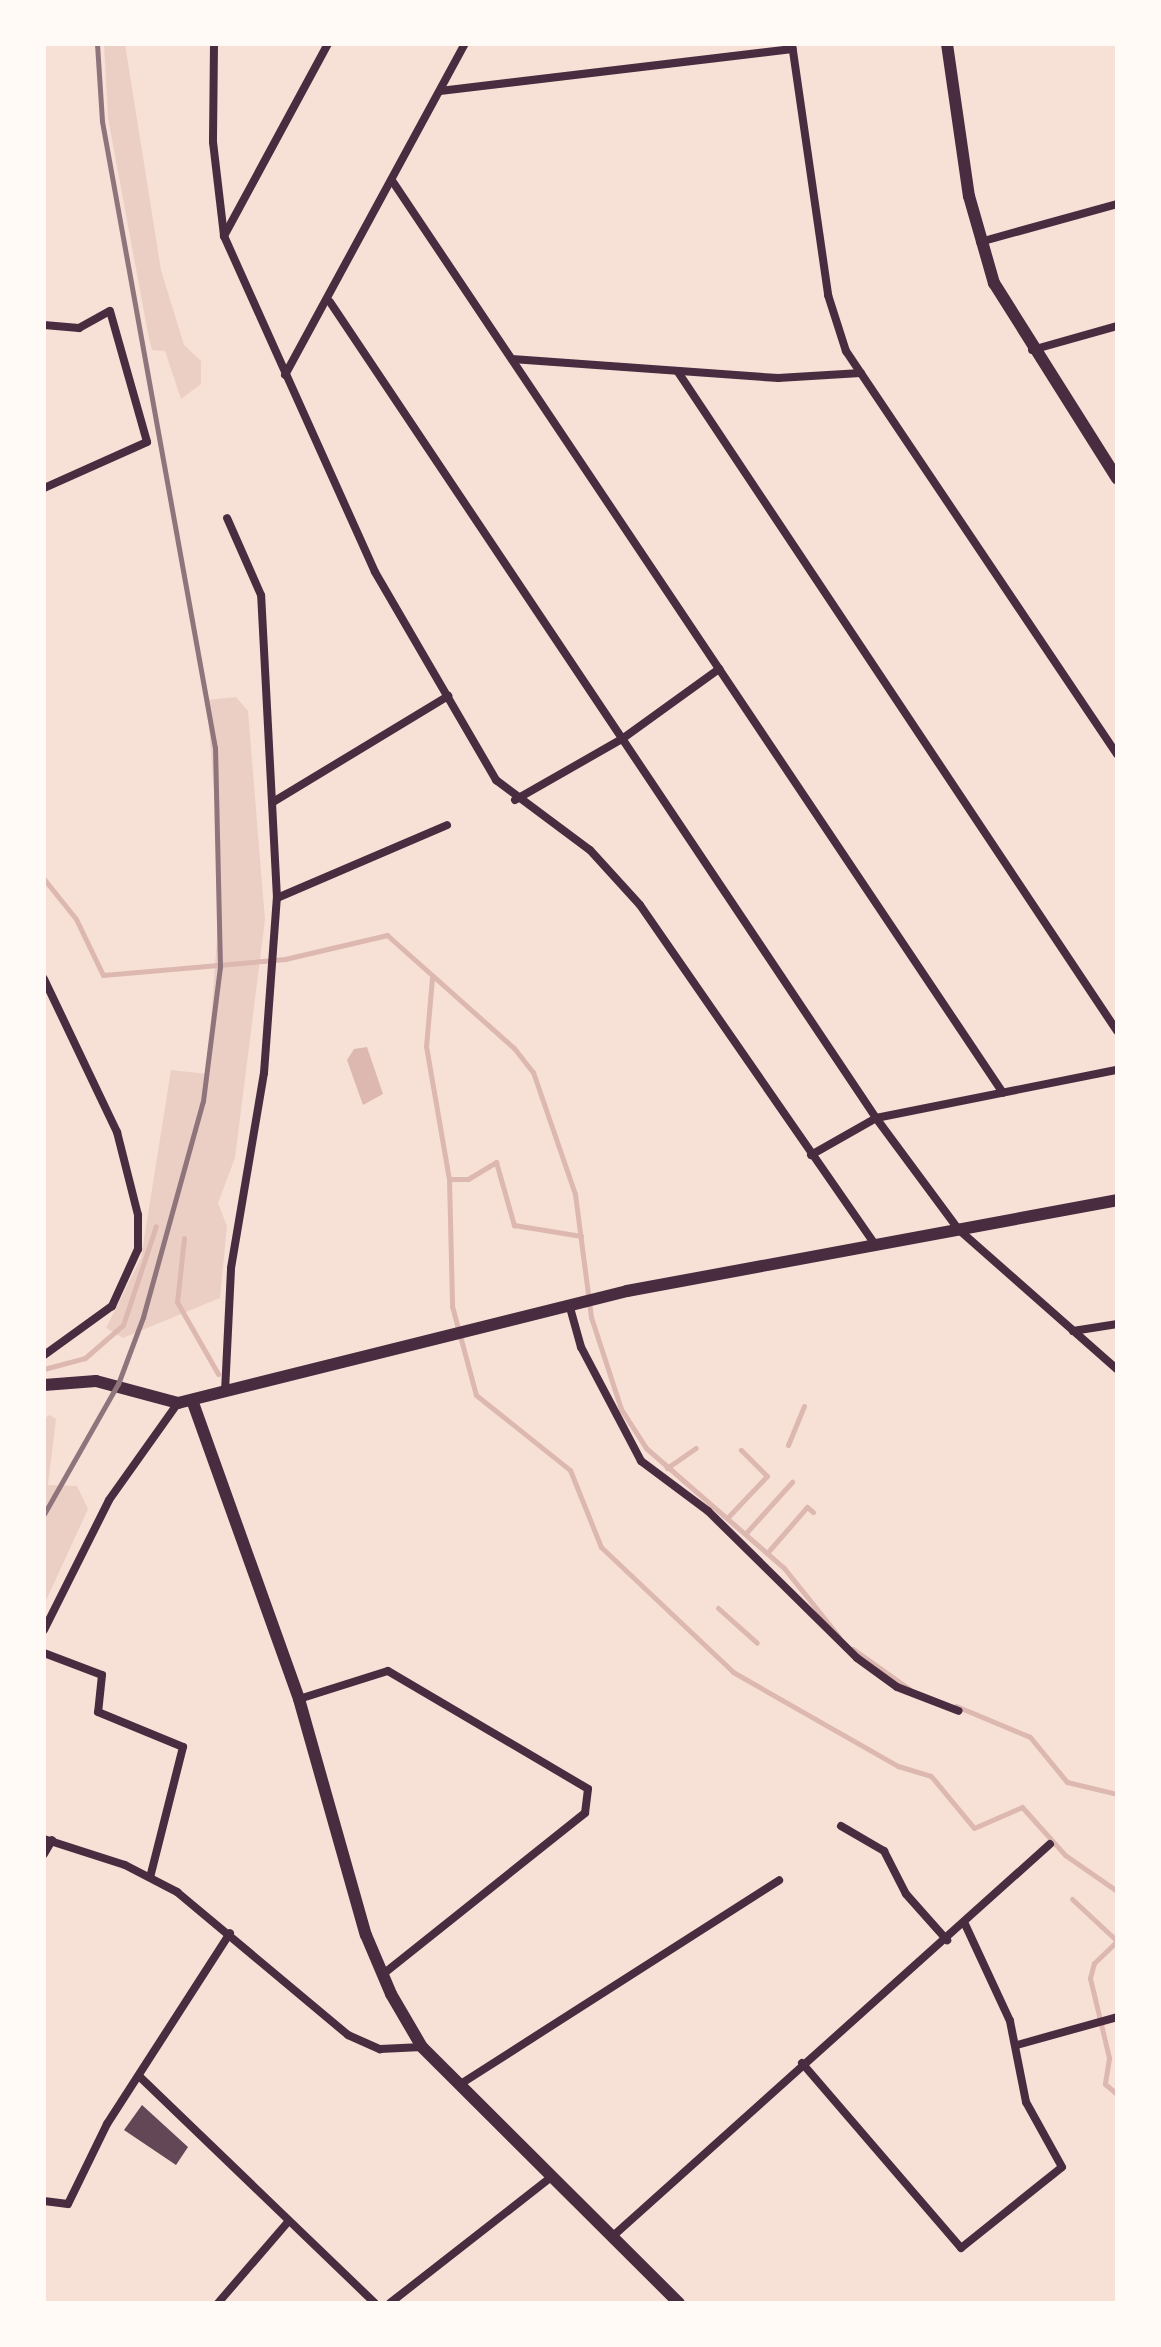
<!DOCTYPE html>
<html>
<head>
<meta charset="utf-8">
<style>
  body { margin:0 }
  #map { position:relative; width:1161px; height:2347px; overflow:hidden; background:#f7e1d7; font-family:"Work Sans",sans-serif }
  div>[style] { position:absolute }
  .green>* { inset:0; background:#ebcfc5 }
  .water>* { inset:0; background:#dcb8b0 }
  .stream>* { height:5px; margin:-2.5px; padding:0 2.5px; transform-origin:2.5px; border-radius:2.5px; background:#dcb8b0 }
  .building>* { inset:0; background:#644757 }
  .minor>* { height:8px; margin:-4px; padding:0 4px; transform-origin:4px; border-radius:4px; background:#4a2c40 }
  .secondary>* { height:12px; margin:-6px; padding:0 6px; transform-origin:6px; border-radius:6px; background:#4a2c40 }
  .rail>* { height:5px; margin:-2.5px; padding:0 2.5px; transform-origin:2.5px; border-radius:2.5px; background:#8f747c }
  span { translate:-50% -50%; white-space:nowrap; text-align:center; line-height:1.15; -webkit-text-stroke:8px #fffaf5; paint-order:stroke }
  .frame { position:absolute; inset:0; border:46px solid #fffaf5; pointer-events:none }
</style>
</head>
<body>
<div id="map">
  <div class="green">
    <i style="clip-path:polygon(104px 44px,125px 44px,161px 270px,184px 345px,201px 361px,201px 384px,181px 399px,165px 351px,152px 350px,149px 339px,108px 118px)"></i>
    <i style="clip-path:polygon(236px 697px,248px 711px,265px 920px,235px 1158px,218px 1203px,227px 1226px,220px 1298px,123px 1338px,106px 1328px,141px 1258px,171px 1070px,207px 1074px,221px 884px,207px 700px)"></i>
    <i style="clip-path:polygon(50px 1415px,56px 1419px,48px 1485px,77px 1486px,88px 1509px,44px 1605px,44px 1418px)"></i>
  </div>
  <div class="water">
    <i style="clip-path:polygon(367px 1047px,383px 1094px,363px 1105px,347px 1060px,354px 1049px)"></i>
  </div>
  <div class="stream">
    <i style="left:44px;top:879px;width:51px;rotate:51.3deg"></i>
    <i style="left:76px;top:919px;width:62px;rotate:64.3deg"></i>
    <i style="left:103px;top:975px;width:183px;rotate:-5deg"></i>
    <i style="left:285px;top:959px;width:105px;rotate:-13.2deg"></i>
    <i style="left:387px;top:935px;width:170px;rotate:41.7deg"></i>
    <i style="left:514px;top:1048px;width:31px;rotate:52deg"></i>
    <i style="left:533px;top:1072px;width:129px;rotate:71deg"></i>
    <i style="left:575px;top:1194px;width:124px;rotate:82.6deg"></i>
    <i style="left:591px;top:1317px;width:97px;rotate:71.9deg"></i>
    <i style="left:621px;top:1409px;width:46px;rotate:57.3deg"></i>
    <i style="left:646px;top:1448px;width:183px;rotate:41deg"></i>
    <i style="left:784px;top:1568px;width:88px;rotate:51.4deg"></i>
    <i style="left:432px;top:978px;width:68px;rotate:95deg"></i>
    <i style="left:426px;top:1046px;width:135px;rotate:80.2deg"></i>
    <i style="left:449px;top:1179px;width:127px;rotate:88.6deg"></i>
    <i style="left:452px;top:1306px;width:92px;rotate:74.9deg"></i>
    <i style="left:476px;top:1395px;width:120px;rotate:38.6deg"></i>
    <i style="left:570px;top:1470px;width:83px;rotate:68.1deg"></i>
    <i style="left:601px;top:1547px;width:182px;rotate:43.4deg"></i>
    <i style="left:733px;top:1672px;width:190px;rotate:29.7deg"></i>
    <i style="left:898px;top:1766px;width:34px;rotate:17deg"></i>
    <i style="left:931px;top:1776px;width:67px;rotate:50.4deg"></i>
    <i style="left:974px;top:1828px;width:52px;rotate:-23.6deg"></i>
    <i style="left:1022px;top:1807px;width:64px;rotate:48.1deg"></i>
    <i style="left:1065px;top:1855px;width:63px;rotate:34.7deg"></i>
    <i style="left:449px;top:1179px;width:19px"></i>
    <i style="left:468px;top:1179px;width:33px;rotate:-31deg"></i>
    <i style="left:496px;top:1162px;width:66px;rotate:74.1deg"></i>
    <i style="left:514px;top:1225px;width:68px;rotate:9.3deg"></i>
    <i style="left:184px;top:1238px;width:64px;rotate:96.2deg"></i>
    <i style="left:177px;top:1302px;width:83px;rotate:60.3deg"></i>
    <i style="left:44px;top:1369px;width:42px;rotate:-15deg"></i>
    <i style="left:85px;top:1358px;width:50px;rotate:-41deg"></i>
    <i style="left:123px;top:1325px;width:104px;rotate:-71.6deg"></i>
    <i style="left:788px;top:1445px;width:42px;rotate:-67.7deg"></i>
    <i style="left:667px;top:1468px;width:35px;rotate:-35deg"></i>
    <i style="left:729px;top:1516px;width:55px;rotate:-46.5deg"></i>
    <i style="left:767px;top:1476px;width:37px;rotate:-135deg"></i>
    <i style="left:746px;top:1533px;width:69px;rotate:-48deg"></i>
    <i style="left:767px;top:1553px;width:61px;rotate:-49deg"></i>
    <i style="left:807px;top:1507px;width:8px;rotate:40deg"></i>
    <i style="left:718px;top:1608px;width:52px;rotate:41.9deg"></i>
    <i style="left:853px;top:1649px;width:69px;rotate:35.5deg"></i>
    <i style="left:956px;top:1706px;width:80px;rotate:22.7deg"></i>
    <i style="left:1030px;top:1737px;width:58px;rotate:50.6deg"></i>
    <i style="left:1067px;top:1782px;width:51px;rotate:13.5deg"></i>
    <i style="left:1072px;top:1899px;width:62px;rotate:43deg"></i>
    <i style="left:1117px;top:1941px;width:32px;rotate:136deg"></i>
    <i style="left:1094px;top:1963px;width:16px;rotate:105deg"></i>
    <i style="left:1090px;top:1978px;width:82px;rotate:76.6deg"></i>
    <i style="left:1109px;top:2058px;width:26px;rotate:99deg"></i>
    <i style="left:1105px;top:2084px;width:16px;rotate:40deg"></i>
  </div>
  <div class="building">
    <i style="clip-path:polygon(142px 2105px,188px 2147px,176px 2165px,124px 2130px)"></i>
  </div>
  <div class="minor">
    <i style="left:214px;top:44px;width:98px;rotate:90.6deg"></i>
    <i style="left:213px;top:142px;width:95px;rotate:83.3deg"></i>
    <i style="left:224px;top:236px;width:368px;rotate:65.8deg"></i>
    <i style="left:375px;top:572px;width:241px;rotate:59.8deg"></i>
    <i style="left:496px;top:780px;width:117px;rotate:36.7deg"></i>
    <i style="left:590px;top:850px;width:74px;rotate:47.7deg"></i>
    <i style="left:640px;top:905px;width:412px;rotate:55.3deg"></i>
    <i style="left:792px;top:44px;width:254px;rotate:81.8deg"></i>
    <i style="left:828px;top:295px;width:59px;rotate:72.2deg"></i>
    <i style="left:846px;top:351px;width:486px;rotate:56.1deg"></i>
    <i style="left:440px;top:91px;width:355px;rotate:-6.8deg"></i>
    <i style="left:393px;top:182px;width:1096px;rotate:56.19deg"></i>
    <i style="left:224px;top:236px;width:218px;rotate:-61.6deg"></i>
    <i style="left:980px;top:242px;width:142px;rotate:-15.5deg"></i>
    <i style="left:330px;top:302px;width:982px;rotate:56.21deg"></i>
    <i style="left:876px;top:1118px;width:138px;rotate:53.5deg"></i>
    <i style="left:958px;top:1229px;width:212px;rotate:41.4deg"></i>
    <i style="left:44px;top:325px;width:35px;rotate:5deg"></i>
    <i style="left:79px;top:328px;width:35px;rotate:-29deg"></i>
    <i style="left:110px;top:311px;width:136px;rotate:74.2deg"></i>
    <i style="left:147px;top:442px;width:113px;rotate:155.9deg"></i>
    <i style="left:1032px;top:350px;width:88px;rotate:-15.8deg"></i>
    <i style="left:512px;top:359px;width:267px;rotate:4.1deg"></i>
    <i style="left:778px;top:378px;width:83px;rotate:-3.4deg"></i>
    <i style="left:678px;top:372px;width:792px;rotate:56.33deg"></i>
    <i style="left:285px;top:375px;width:377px;rotate:-61.5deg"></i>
    <i style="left:515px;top:800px;width:123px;rotate:-29.7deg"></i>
    <i style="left:622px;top:739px;width:120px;rotate:-35.8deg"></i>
    <i style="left:273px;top:802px;width:205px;rotate:-31.2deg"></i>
    <i style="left:277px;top:898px;width:185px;rotate:-23.2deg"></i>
    <i style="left:44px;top:979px;width:170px;rotate:64.5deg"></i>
    <i style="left:117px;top:1132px;width:86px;rotate:75.8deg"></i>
    <i style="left:138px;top:1215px;width:34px;rotate:90deg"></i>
    <i style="left:138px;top:1249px;width:63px;rotate:114.5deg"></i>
    <i style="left:112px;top:1306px;width:84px;rotate:144.2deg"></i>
    <i style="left:811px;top:1155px;width:75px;rotate:-29.6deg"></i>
    <i style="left:876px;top:1118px;width:246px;rotate:-11.3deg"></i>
    <i style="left:569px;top:1304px;width:45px;rotate:74.4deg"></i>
    <i style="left:581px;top:1347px;width:129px;rotate:62.2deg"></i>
    <i style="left:641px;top:1461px;width:84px;rotate:36.7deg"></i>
    <i style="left:708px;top:1511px;width:209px;rotate:44.6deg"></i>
    <i style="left:857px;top:1658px;width:49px;rotate:35.9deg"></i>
    <i style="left:897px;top:1687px;width:66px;rotate:21.2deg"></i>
    <i style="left:1073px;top:1331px;width:45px;rotate:-9deg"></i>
    <i style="left:225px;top:1392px;width:124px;rotate:-87.2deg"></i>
    <i style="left:231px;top:1268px;width:198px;rotate:-80.4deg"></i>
    <i style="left:264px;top:1073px;width:175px;rotate:-85.8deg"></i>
    <i style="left:277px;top:898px;width:303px;rotate:-93deg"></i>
    <i style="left:261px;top:595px;width:84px;rotate:-113.8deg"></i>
    <i style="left:44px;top:1630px;width:145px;rotate:-63.4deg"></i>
    <i style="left:109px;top:1500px;width:119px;rotate:-54.6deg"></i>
    <i style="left:44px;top:1653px;width:62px;rotate:20.8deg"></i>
    <i style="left:102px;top:1675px;width:37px;rotate:96deg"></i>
    <i style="left:98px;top:1712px;width:92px;rotate:22.4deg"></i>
    <i style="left:183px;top:1747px;width:134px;rotate:104.2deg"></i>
    <i style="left:299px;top:1699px;width:93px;rotate:-17.5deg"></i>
    <i style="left:388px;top:1671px;width:232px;rotate:30.5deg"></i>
    <i style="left:588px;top:1789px;width:24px;rotate:97deg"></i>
    <i style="left:585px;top:1813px;width:260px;rotate:141.4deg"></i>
    <i style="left:841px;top:1826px;width:50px;rotate:30.2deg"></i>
    <i style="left:884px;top:1851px;width:48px;rotate:62.9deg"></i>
    <i style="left:906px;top:1894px;width:62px;rotate:48.3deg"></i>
    <i style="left:44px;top:1839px;width:85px;rotate:17.8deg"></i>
    <i style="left:125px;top:1865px;width:59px;rotate:27.4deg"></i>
    <i style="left:177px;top:1892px;width:223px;rotate:39.9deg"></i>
    <i style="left:348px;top:2035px;width:35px;rotate:24deg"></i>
    <i style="left:380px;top:2049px;width:42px;rotate:-2.7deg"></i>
    <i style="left:44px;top:1854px;width:16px;rotate:-60deg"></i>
    <i style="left:1017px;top:2045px;width:104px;rotate:-15.6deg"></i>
    <i style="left:802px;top:2063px;width:244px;rotate:49.3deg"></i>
    <i style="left:961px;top:2248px;width:129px;rotate:-38.7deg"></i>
    <i style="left:1062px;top:2167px;width:74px;rotate:-119deg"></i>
    <i style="left:1026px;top:2102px;width:83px;rotate:-101.2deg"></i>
    <i style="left:1010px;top:2021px;width:107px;rotate:-114.9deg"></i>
    <i style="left:140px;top:2077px;width:326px;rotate:43.9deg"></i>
    <i style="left:459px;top:2085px;width:380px;rotate:-32.6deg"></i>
    <i style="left:44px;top:2201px;width:24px;rotate:7deg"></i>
    <i style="left:68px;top:2204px;width:89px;rotate:-64deg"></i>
    <i style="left:107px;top:2124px;width:227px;rotate:-57.2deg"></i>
    <i style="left:613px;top:2236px;width:587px;rotate:-41.89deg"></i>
    <i style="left:218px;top:2303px;width:106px;rotate:-49.2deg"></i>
    <i style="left:390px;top:2303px;width:204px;rotate:-38deg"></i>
  </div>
  <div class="secondary">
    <i style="left:947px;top:44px;width:154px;rotate:81.8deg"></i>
    <i style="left:969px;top:196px;width:91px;rotate:74deg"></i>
    <i style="left:994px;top:283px;width:231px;rotate:57.8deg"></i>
    <i style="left:44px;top:1385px;width:52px;rotate:-4.4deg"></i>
    <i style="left:96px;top:1381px;width:85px;rotate:15deg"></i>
    <i style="left:178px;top:1403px;width:463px;rotate:-14deg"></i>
    <i style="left:627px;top:1291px;width:498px;rotate:-10.5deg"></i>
    <i style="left:192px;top:1400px;width:318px;rotate:70.3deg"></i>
    <i style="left:299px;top:1699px;width:245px;rotate:74.2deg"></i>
    <i style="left:366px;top:1935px;width:64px;rotate:67deg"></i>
    <i style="left:391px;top:1994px;width:61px;rotate:59.7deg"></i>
    <i style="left:422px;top:2047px;width:363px;rotate:44.9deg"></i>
  </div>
  <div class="rail">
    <i style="left:44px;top:1514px;width:150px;rotate:-60.4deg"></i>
    <i style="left:118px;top:1384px;width:72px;rotate:-69.5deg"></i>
    <i style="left:143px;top:1317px;width:224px;rotate:-74.5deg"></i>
    <i style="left:203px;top:1101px;width:135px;rotate:-82.8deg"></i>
    <i style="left:220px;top:967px;width:219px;rotate:-91.3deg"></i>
    <i style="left:215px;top:748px;width:637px;rotate:-100.22deg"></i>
    <i style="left:102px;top:121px;width:77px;rotate:-93.7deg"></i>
  </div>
  <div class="frame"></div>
</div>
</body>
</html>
